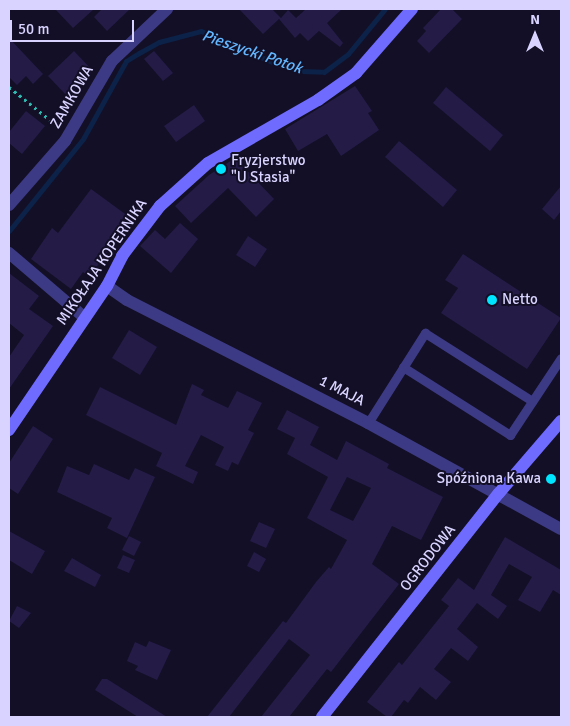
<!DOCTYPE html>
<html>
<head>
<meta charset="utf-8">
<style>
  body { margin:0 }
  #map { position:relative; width:570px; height:726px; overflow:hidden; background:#130f26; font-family:Signika,sans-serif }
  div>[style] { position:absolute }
  .stream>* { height:5px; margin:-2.5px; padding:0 2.5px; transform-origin:2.5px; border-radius:2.5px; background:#0c2248 }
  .building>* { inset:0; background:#241b47 }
  .path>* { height:3px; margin-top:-1.5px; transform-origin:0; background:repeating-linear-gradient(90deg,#2fb8b0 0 2.5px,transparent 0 6.5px) }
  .lane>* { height:9px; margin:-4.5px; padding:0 4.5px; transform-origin:4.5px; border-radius:4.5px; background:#3d3a85 }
  .street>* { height:12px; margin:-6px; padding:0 6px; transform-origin:6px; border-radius:6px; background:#3d3a85 }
  .secondary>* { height:12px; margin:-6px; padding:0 6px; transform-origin:6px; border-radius:6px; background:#6f6bff }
  .dots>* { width:14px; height:14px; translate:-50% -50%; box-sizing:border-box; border:2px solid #130f26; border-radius:50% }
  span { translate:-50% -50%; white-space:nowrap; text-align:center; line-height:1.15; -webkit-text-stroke:4px #130f26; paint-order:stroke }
  .street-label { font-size:15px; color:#d9d4ff }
  .poi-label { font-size:15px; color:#d9d4ff }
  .left { translate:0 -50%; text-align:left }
  .right { translate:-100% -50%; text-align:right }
  .water-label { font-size:16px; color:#62b6ff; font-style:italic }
  .frame { position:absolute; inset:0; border:10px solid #d9d4ff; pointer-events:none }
  .north { position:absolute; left:510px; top:10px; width:50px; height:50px; -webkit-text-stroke:4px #130f26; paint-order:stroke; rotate:0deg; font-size:14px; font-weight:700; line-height:20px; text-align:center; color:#d9d4ff }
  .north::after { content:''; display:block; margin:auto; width:18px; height:22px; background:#d9d4ff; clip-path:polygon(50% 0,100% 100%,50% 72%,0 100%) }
  .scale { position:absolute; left:10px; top:20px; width:124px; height:22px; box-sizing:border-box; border:2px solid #d9d4ff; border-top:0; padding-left:6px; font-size:15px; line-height:18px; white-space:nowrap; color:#d9d4ff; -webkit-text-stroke:4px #130f26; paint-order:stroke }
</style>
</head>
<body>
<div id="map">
  <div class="stream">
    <i style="left:9px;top:231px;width:118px;rotate:-51.2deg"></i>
    <i style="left:83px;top:139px;width:89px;rotate:-61.1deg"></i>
    <i style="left:126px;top:61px;width:15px;rotate:-32deg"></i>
    <i style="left:139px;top:53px;width:23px;rotate:-29deg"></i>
    <i style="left:159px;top:42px;width:43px;rotate:-14.7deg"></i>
    <i style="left:201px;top:31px;width:83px;rotate:23.5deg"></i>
    <i style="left:277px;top:64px;width:24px;rotate:17deg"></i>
    <i style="left:300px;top:71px;width:24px;rotate:2deg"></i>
    <i style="left:324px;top:72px;width:30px;rotate:-37deg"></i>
    <i style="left:348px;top:54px;width:58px;rotate:-50.6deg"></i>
  </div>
  <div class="building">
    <i style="clip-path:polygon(55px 9px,94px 9px,73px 28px)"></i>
    <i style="clip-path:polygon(102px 9px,130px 9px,107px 31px,94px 17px)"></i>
    <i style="clip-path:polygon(239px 9px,272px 9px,281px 18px,288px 10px,296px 18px,306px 9px,342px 9px,327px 23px,343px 43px,340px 47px,319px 31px,308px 41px,300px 33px,295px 38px,279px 19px,263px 34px)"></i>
    <i style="clip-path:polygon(441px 9px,452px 9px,462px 19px,429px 53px,417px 41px,426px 31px,423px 28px)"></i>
    <i style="clip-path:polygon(9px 38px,43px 74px,33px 84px,26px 76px,17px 85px,9px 77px)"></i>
    <i style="clip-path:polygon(74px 51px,93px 71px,67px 96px,48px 76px)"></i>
    <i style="clip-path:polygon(154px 51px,173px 73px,163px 81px,144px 59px)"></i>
    <i style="clip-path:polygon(355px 86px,372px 111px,368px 113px,379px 130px,341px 156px,327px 134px,298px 151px,285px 129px)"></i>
    <i style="clip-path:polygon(446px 87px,503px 135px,490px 151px,433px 103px)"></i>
    <i style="clip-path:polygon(194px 105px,205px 121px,176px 142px,164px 126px)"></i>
    <i style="clip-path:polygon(26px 111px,45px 126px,22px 154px,9px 143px,9px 132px)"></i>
    <i style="clip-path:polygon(399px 141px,457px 190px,443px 207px,385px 157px)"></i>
    <i style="clip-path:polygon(235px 158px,274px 199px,256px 217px,228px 188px,191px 223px,175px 206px,209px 175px)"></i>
    <i style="clip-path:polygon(561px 186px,561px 211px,554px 220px,542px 209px)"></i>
    <i style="clip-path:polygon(91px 189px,132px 219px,89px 277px,83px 272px,71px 289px,31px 259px,52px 228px,58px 233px)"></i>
    <i style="clip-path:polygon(180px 223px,198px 239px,171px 273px,140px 246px,155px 230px,165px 239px)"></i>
    <i style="clip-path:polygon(248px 236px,267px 249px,255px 267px,236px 255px)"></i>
    <i style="clip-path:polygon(463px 254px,561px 318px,527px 369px,441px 313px,458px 288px,445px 280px)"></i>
    <i style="clip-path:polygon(9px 273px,39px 296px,29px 309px,53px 326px,9px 389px,9px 357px,24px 335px,9px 323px)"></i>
    <i style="clip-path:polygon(129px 330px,157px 347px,140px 375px,112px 358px)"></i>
    <i style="clip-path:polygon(192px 384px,204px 390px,201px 395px,228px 408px,237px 391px,262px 403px,248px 430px,254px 433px,238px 465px,232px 462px,228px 471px,215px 465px,224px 447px,201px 435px,185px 466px,198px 472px,193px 484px,156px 466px,162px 453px,86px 415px,100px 387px,176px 425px)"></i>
    <i style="clip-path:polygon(evenodd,287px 410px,319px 427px,310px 445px,337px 460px,346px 441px,389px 464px,387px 468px,443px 497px,421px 540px,392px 526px,372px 564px,399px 584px,331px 672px,327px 669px,289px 717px,261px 717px,310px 655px,289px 639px,229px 717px,207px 717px,283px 621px,286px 623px,316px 582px,329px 567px,331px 569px,347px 540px,307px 518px,328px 477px,287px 454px,295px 438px,277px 429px,287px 410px,347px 477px,371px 488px,353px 521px,330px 510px,347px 477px)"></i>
    <i style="clip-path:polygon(33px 426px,53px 439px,18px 494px,9px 488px,9px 463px)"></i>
    <i style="clip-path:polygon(94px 464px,129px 480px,135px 468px,155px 477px,127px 538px,107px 528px,112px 518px,57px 492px,67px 466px,89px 475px)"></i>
    <i style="clip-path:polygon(259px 522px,275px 529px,266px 548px,250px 541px)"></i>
    <i style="clip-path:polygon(9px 531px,45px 551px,32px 574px,9px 560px)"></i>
    <i style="clip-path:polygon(129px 536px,141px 542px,134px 556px,122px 550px)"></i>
    <i style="clip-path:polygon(505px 537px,561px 570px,561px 595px,553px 590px,540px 612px,518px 600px,532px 577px,509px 564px,491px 595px,507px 606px,498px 619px,477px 603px,457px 629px,478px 647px,468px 661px,451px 648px,434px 669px,451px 682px,436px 700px,420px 687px,408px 703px,404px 700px,391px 717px,387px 717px,367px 702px,399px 662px,402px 665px,449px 606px,441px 600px,458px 578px,474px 590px)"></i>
    <i style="clip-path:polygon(254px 552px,266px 559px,259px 572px,247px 566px)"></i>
    <i style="clip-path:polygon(123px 555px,135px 560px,129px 573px,117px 568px)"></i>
    <i style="clip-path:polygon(72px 558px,101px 575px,95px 587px,64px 571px)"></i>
    <i style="clip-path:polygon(17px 606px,31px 613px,19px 628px,9px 621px)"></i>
    <i style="clip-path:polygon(149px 641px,171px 650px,157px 680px,135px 670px,138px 666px,127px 661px,135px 642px,146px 647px)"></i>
    <i style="clip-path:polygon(102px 679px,107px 679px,167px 717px,138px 717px,95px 690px)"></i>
  </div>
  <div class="path">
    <i style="left:9px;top:87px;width:64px;rotate:38.7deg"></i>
  </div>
  <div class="lane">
    <i style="left:403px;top:367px;width:127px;rotate:32.4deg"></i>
    <i style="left:510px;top:435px;width:92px;rotate:-56.5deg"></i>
    <i style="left:368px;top:423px;width:107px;rotate:-57.7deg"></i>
    <i style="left:425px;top:333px;width:127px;rotate:32.4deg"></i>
  </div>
  <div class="street">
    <i style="left:9px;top:205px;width:85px;rotate:-48.8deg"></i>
    <i style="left:65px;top:141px;width:93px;rotate:-59.6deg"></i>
    <i style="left:112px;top:61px;width:76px;rotate:-43.4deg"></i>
    <i style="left:9px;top:253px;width:100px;rotate:40.5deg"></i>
    <i style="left:107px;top:286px;width:24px;rotate:35deg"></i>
    <i style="left:127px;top:300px;width:271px;rotate:27deg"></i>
    <i style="left:368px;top:423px;width:220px;rotate:28.8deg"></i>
  </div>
  <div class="secondary">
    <i style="left:9px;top:430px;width:174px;rotate:-55.8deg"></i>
    <i style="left:107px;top:286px;width:34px;rotate:-63deg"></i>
    <i style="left:122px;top:256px;width:63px;rotate:-52.8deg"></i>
    <i style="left:160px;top:206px;width:64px;rotate:-41.9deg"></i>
    <i style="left:208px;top:163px;width:127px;rotate:-29.8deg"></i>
    <i style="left:318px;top:100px;width:47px;rotate:-35.4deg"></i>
    <i style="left:356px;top:73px;width:85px;rotate:-48.8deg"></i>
    <i style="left:322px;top:717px;width:285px;rotate:-51.7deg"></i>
    <i style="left:499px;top:493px;width:95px;rotate:-49.3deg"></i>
  </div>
  <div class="dots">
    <i style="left:221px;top:169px;background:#00e5ff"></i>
    <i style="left:492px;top:300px;background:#00e5ff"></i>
    <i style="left:551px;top:479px;background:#00e5ff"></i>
  </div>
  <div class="street-label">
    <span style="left:72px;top:97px;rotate:-60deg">ZAMKOWA</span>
    <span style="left:102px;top:262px;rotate:-56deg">MIKOŁAJA KOPERNIKA</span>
    <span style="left:342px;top:391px;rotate:27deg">1 MAJA</span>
    <span style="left:428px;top:558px;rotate:-52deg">OGRODOWA</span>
  </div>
  <div class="poi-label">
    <span class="left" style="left:231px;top:169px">Fryzjerstwo<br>"U Stasia"</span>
    <span class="left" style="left:502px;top:300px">Netto</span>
    <span class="right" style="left:541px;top:479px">Spóźniona Kawa</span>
  </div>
  <div class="water-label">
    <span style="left:252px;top:52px;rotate:19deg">Pieszycki Potok</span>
  </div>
  <div class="frame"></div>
  <div class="north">N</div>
  <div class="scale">50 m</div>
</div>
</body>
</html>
